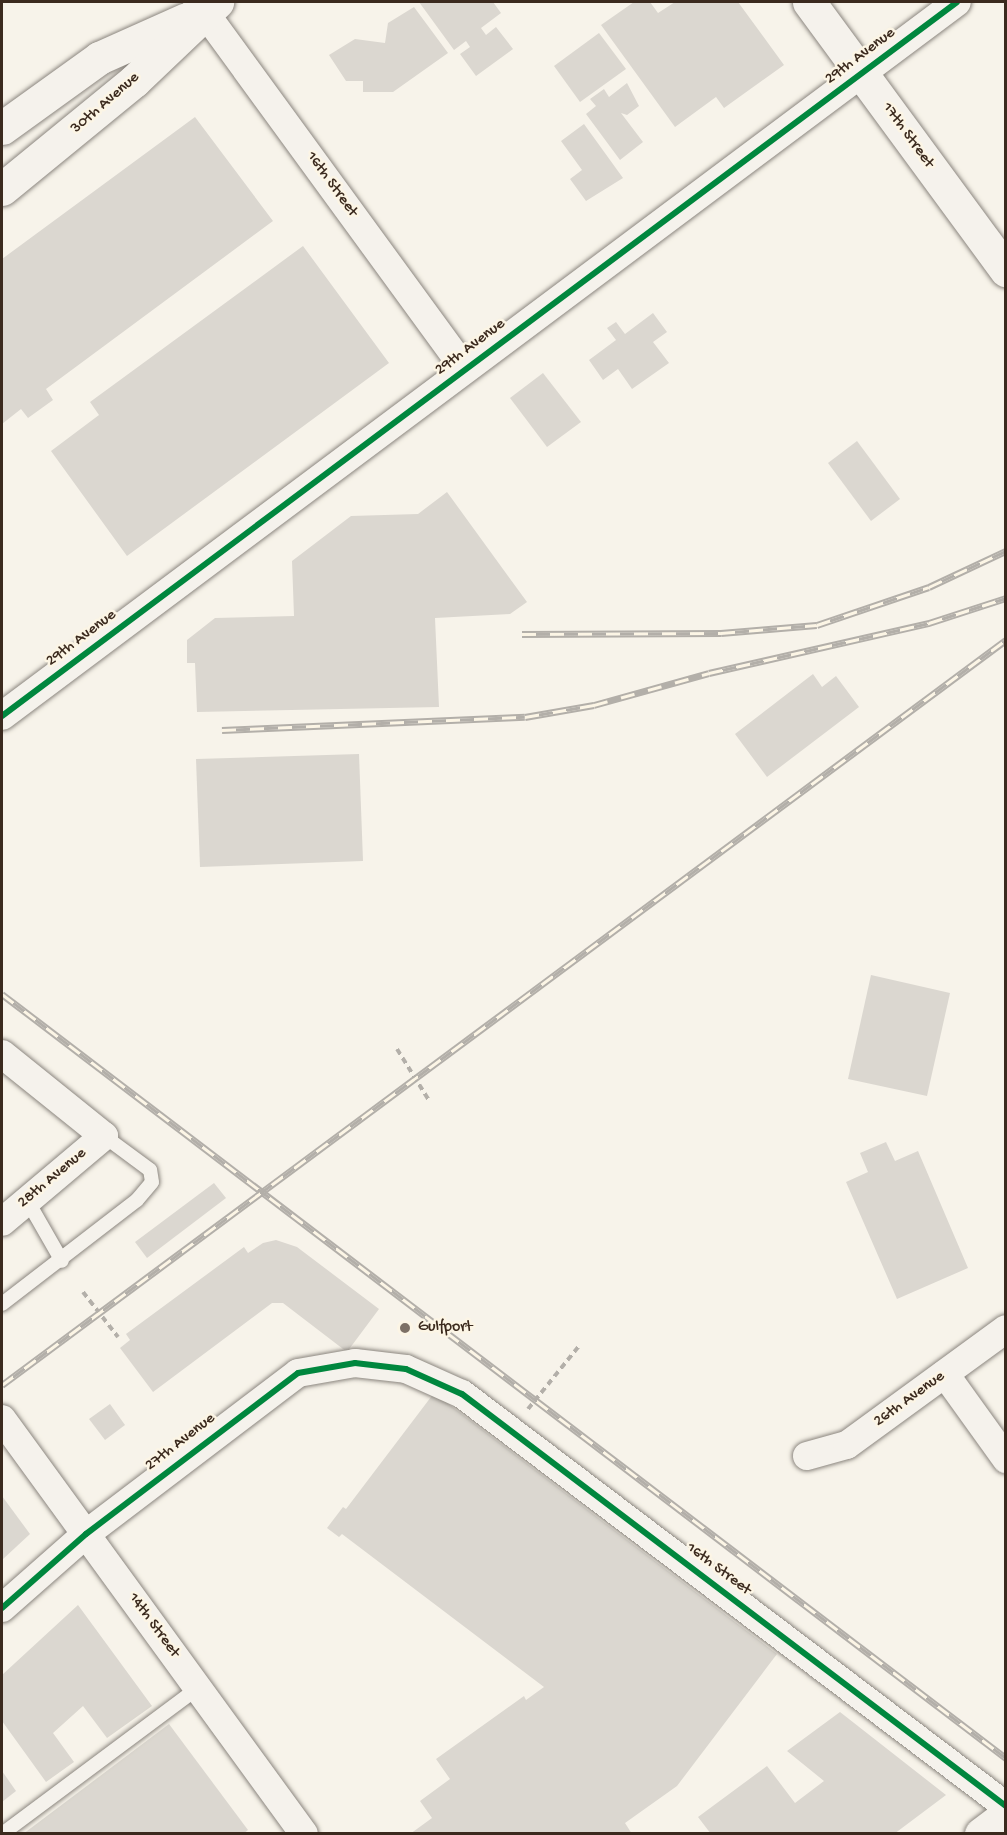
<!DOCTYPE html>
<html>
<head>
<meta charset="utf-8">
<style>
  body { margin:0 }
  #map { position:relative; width:1007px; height:1835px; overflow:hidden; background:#f7f3ea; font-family:"Gochi Hand",sans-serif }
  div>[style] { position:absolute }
  .building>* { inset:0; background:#dbd7d0 }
  .path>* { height:4px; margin-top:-2px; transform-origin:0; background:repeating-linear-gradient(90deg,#b3afa9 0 6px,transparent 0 10.5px) }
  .roads { filter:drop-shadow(0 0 2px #8b867f) drop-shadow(0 0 2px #8b867f) }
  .lane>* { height:14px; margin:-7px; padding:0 7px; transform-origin:7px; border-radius:7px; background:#f5f2ec }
  .street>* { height:28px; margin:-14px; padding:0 14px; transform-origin:14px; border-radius:14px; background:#f5f2ec }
  .secondary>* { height:33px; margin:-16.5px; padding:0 16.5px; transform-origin:16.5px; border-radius:16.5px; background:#f5f2ec }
  .primary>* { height:33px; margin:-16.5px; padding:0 16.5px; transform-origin:16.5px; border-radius:16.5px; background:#f5f2ec }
  .rail>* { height:7px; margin-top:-3.5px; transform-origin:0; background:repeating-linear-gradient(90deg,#fcf5e5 0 14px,#b3afa9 0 28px); box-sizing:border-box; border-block:2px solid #b3afa9 }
  .cycleway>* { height:6px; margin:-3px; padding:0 3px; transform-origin:3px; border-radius:3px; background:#00873e }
  .dots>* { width:16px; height:16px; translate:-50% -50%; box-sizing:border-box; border:3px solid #fcf5e5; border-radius:50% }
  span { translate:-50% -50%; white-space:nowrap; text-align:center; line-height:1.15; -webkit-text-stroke:5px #fcf5e5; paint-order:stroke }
  .street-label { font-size:16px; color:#3b2a1e }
  .poi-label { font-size:16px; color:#3b2a1e }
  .left { translate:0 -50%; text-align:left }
  .frame { position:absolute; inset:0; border:3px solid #3b2a1e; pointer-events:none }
</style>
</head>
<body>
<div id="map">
  <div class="building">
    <i style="clip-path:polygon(419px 2px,493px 2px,501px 13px,481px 28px,486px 35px,496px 27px,513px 49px,476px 76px,460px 54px,470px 47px,466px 41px,454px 50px)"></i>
    <i style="clip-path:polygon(634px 2px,650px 2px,658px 13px,675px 2px,738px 2px,784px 65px,724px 108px,716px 97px,675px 127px,601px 25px)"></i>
    <i style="clip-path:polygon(414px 7px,448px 53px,393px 92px,363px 92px,363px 81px,346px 81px,329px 55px,355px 39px,385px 43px,388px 23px)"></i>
    <i style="clip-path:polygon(599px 33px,626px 69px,580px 102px,554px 66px)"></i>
    <i style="clip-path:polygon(627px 83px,639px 106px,627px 115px,621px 113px,643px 142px,620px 160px,586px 114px,596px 106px,590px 99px,604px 89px,609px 97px)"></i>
    <i style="clip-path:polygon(195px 117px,273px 221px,46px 389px,53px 400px,28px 418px,21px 409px,2px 424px,2px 259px)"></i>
    <i style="clip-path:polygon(584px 124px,623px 178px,586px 201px,570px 179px,582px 170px,561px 141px)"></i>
    <i style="clip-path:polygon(303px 246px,389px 363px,127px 556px,51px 451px,99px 415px,90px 402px)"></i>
    <i style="clip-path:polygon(653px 313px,667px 332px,653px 342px,669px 363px,632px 389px,618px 369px,603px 380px,589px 360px,616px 340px,607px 328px,616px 322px,625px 334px)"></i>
    <i style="clip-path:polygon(543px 373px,581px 422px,547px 447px,510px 398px)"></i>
    <i style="clip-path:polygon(857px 441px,900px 499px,871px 521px,828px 463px)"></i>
    <i style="clip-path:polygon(447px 492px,527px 602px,510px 614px,435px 618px,439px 707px,197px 712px,195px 663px,187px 663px,187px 640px,215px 618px,294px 616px,292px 561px,351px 516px,418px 514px)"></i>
    <i style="clip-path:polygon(813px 674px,822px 687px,836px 676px,859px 707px,767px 777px,735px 734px)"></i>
    <i style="clip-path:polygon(359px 754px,363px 861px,200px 867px,196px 759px)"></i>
    <i style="clip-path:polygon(871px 975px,950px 993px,927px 1096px,848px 1079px)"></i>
    <i style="clip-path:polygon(886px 1142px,895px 1161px,918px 1151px,968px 1268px,897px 1299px,846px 1182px,868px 1172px,860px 1153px)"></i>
    <i style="clip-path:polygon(214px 1183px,226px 1198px,147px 1258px,135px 1242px)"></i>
    <i style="clip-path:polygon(276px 1240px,297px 1247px,379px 1309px,347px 1352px,283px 1303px,272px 1303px,153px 1392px,120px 1348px,130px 1340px,126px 1334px,244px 1247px,248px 1253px,263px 1243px)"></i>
    <i style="clip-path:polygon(434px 1393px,777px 1654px,677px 1786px,625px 1823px,632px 1834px,410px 1834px,432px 1818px,420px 1801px,450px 1779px,436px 1759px,524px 1696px,526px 1700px,544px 1687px,342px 1534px,339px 1537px,327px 1528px,343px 1507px,346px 1509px)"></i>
    <i style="clip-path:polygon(110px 1404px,125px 1425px,105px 1440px,89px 1419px)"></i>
    <i style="clip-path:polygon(2px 1496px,30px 1534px,2px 1560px)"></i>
    <i style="clip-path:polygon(78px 1605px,152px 1706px,107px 1738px,83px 1706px,53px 1733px,74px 1762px,46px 1782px,2px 1721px,2px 1675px)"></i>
    <i style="clip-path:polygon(840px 1712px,946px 1795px,894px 1834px,711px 1834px,698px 1817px,767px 1766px,795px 1803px,824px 1781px,787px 1751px)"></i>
    <i style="clip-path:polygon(169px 1724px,248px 1830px,243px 1834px,23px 1834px)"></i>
    <i style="clip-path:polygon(2px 1771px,16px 1791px,2px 1802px)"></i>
  </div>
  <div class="path">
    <i style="left:397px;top:1049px;width:62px;rotate:58.1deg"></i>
    <i style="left:83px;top:1292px;width:57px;rotate:52.1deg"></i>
    <i style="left:528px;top:1409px;width:81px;rotate:-51deg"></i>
  </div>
  <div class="roads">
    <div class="lane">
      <i style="left:27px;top:1200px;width:70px;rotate:60.2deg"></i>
      <i style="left:2px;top:1304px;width:170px;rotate:-37.6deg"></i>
      <i style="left:137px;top:1200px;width:23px;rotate:-50deg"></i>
      <i style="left:152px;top:1182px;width:12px;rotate:-99deg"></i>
      <i style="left:150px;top:1170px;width:57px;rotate:-143.5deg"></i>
      <i style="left:2px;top:1834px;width:244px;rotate:-36.7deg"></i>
    </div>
    <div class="street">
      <i style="left:197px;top:2px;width:454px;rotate:53.9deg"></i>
      <i style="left:2px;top:716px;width:1192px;rotate:-36.78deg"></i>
      <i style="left:2px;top:1054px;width:131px;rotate:38.8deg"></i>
      <i style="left:104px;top:1136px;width:133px;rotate:139.9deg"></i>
      <i style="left:945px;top:1374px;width:105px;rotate:54.3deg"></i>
      <i style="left:2px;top:1419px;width:513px;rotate:53.96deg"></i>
      <i style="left:807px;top:1456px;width:41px;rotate:-15.4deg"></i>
      <i style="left:847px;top:1445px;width:197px;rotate:-36.1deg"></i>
      <i style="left:2px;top:1608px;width:112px;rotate:-41.4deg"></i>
      <i style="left:86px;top:1534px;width:266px;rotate:-37.2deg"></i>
      <i style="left:298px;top:1373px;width:58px;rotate:-10deg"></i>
      <i style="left:355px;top:1363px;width:51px;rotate:6.7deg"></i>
      <i style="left:406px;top:1369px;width:61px;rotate:24.1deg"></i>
      <i style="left:462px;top:1394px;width:682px;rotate:37.14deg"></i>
    </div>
    <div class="secondary">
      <i style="left:809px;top:2px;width:333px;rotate:53.7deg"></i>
      <i style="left:2px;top:128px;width:120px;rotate:-35.8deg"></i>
      <i style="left:99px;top:58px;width:95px;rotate:-24.1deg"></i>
      <i style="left:2px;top:189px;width:171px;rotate:-39.3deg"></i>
      <i style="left:134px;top:81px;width:115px;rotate:-43.6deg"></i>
    </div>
    <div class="primary">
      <i style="left:981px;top:1834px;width:31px;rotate:-37deg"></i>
    </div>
  </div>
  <div class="rail">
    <i style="left:522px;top:634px;width:199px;rotate:-0.3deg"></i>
    <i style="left:721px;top:633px;width:96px;rotate:-4.8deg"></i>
    <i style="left:817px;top:625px;width:118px;rotate:-18.7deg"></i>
    <i style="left:929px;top:587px;width:85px;rotate:-25.1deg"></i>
    <i style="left:222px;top:730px;width:303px;rotate:-2.5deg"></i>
    <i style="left:525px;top:717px;width:70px;rotate:-9.9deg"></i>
    <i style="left:594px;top:705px;width:119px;rotate:-15.5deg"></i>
    <i style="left:709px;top:673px;width:226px;rotate:-12.8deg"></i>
    <i style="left:929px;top:623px;width:81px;rotate:-18deg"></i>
    <i style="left:2px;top:994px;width:1262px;rotate:37.27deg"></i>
    <i style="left:2px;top:1385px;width:1250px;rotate:-36.58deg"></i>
  </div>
  <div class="cycleway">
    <i style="left:2px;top:716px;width:1192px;rotate:-36.78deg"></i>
    <i style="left:2px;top:1608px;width:112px;rotate:-41.4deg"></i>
    <i style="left:86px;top:1534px;width:266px;rotate:-37.2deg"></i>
    <i style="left:298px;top:1373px;width:58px;rotate:-10deg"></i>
    <i style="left:355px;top:1363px;width:51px;rotate:6.7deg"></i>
    <i style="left:406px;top:1369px;width:61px;rotate:24.1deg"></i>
    <i style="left:462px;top:1394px;width:682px;rotate:37.14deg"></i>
  </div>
  <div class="dots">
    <i style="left:405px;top:1328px;background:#7d7065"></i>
  </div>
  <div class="street-label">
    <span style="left:861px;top:57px;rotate:-37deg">29th Avenue</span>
    <span style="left:106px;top:104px;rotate:-41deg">30th Avenue</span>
    <span style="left:907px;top:136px;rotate:54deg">17th Street</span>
    <span style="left:331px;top:185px;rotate:54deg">16th Street</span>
    <span style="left:471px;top:348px;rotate:-37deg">29th Avenue</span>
    <span style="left:82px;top:639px;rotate:-37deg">29th Avenue</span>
    <span style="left:53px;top:1179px;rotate:-40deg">28th Avenue</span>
    <span style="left:910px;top:1400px;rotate:-36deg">26th Avenue</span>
    <span style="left:181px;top:1443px;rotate:-38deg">27th Avenue</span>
    <span style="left:718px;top:1570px;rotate:37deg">16th Street</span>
    <span style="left:153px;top:1626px;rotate:54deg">14th Street</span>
  </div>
  <div class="poi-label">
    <span class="left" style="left:418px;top:1328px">Gulfport</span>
  </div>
  <div class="frame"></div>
</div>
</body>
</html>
